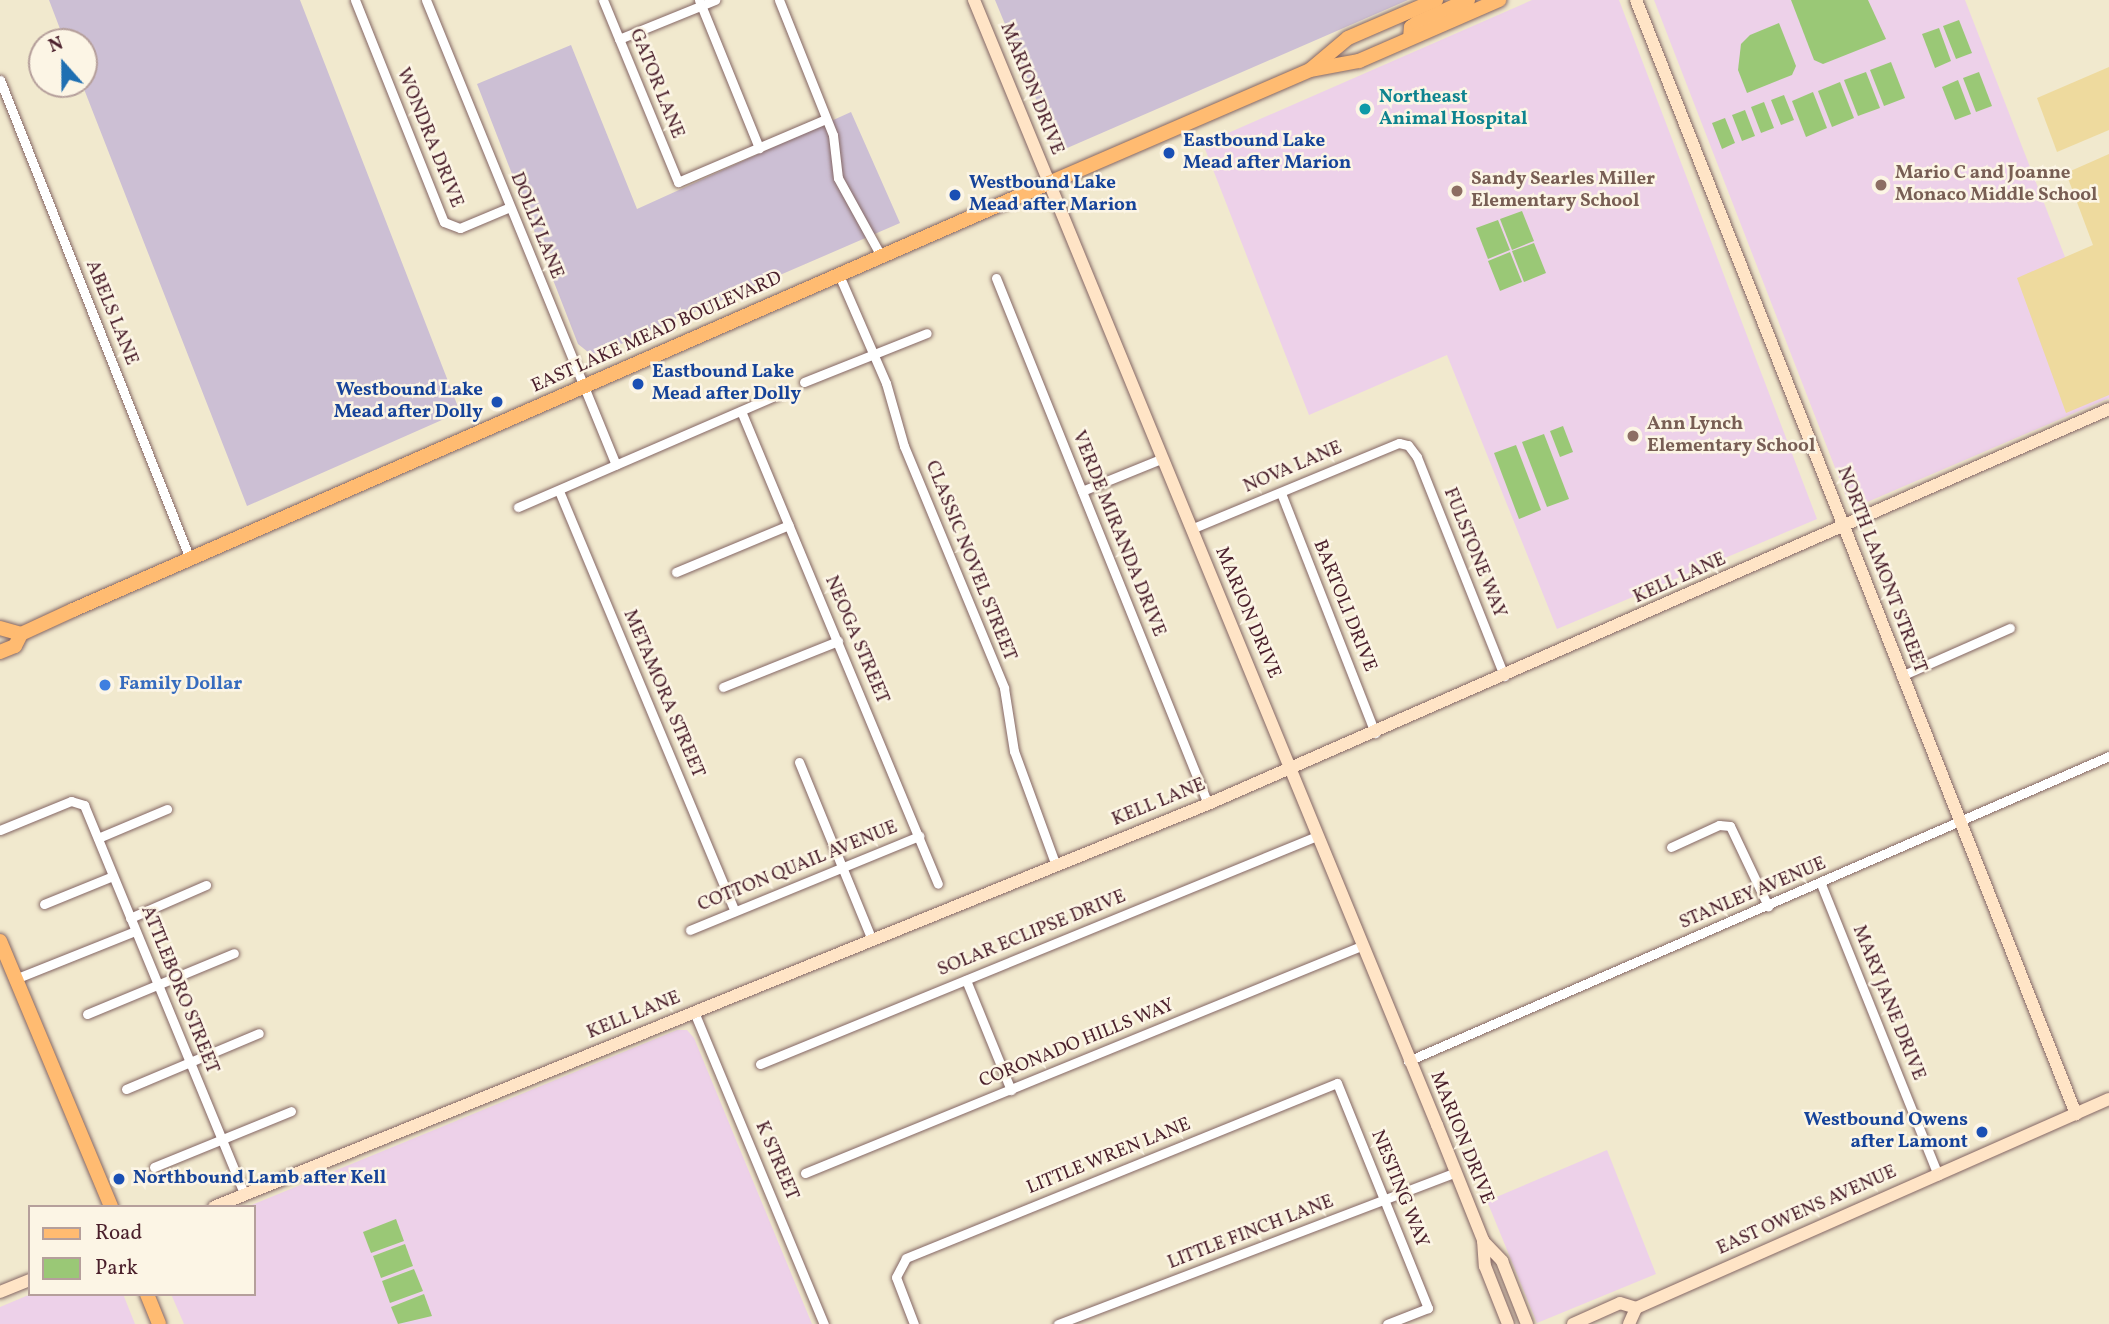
<!DOCTYPE html>
<html>
<head>
<meta charset="utf-8">
<style>
  body { margin:0 }
  #map { position:relative; width:2109px; height:1324px; overflow:hidden; background:#f1e9ce; font-family:Vollkorn,serif }
  div>[style] { position:absolute }
  .built>* { inset:0; background:#edd1e9 }
  .industrial>* { inset:0; background:#ccbfd4 }
  .green>* { inset:0; background:#9ac876 }
  .sand>* { inset:0; background:#eeda9e }
  .roads { filter:drop-shadow(0 0 2px #846664) drop-shadow(0 0 2px #846664) }
  .street>* { height:9px; margin:-4.5px; padding:0 4.5px; transform-origin:4.5px; border-radius:4.5px; background:#fff }
  .secondary>* { height:12px; margin:-6px; padding:0 6px; transform-origin:6px; border-radius:6px; background:#ffe4c6 }
  .primary>* { height:14px; margin:-7px; padding:0 7px; transform-origin:7px; border-radius:7px; background:#ffbb71 }
  .dots>* { width:19px; height:19px; translate:-50% -50%; box-sizing:border-box; border:4px solid #fcf5e5; border-radius:50% }
  span { translate:-50% -50%; white-space:nowrap; text-align:center; line-height:1.15; -webkit-text-stroke:5px #fcf5e5; paint-order:stroke }
  .street-label { font-size:19px; color:#4a1f2b }
  .culture-label { font-size:19px; color:#0d838f; font-weight:700 }
  .left { translate:0 -50%; text-align:left }
  .transit-label { font-size:19px; color:#164399; font-weight:700 }
  .right { translate:-100% -50%; text-align:right }
  .education-label { font-size:19px; color:#785e54; font-weight:700 }
  .shop-label { font-size:19px; color:#366cbe; font-weight:700 }
  .legend { position:absolute; left:28px; top:1205px; width:228px; height:91px; box-sizing:border-box; background:#fcf5e5; border:2px solid #b59f9b; margin:0; padding:9px 12px; list-style:none; font-size:21px; color:#4a1f2b }
  .legend li { display:flex; align-items:center; gap:14px; height:35px }
  .legend b { width:35px; border:2px solid #b59f9b }
  .north { position:absolute; left:28px; top:28px; width:70px; height:70px; box-sizing:border-box; background:#fcf5e5; border:2px solid #b59f9b; border-radius:50%; rotate:339deg; font-size:19px; font-weight:700; line-height:28px; text-align:center; color:#4a1f2b }
  .north::after { content:''; display:block; margin:auto; width:24px; height:32px; background:#1f6fb2; clip-path:polygon(50% 0,100% 100%,50% 72%,0 100%) }
</style>
</head>
<body>
<div id="map">
  <div class="built">
    <i style="clip-path:polygon(1532px 0,1619px 0,1817px 519px,1557px 629px,1447px 355px,1309px 415px,1203px 144px)"></i>
    <i style="clip-path:polygon(1654px 0,1965px 0,2109px 370px,2109px 398px,1851px 509px)"></i>
    <i style="clip-path:polygon(677px 1030px,687px 1030px,694px 1038px,812px 1324px,184px 1324px,171px 1294px,254px 1294px,254px 1207px,247px 1207px)"></i>
    <i style="clip-path:polygon(1607px 1150px,1656px 1274px,1537px 1323px,1487px 1201px)"></i>
    <i style="clip-path:polygon(31px 1294px,123px 1294px,135px 1324px,0 1324px,0 1307px)"></i>
  </div>
  <div class="industrial">
    <i style="clip-path:polygon(49px 0,300px 0,460px 412px,247px 506px,82px 84px,84px 42px,65px 42px)"></i>
    <i style="clip-path:polygon(995px 0,1408px 0,1058px 152px)"></i>
    <i style="clip-path:polygon(571px 45px,637px 209px,851px 112px,900px 223px,598px 354px,588px 352px,578px 344px,477px 84px)"></i>
  </div>
  <div class="green">
    <i style="clip-path:polygon(1791px 0,1868px 0,1886px 39px,1823px 64px,1814px 60px)"></i>
    <i style="clip-path:polygon(1959px 20px,1972px 53px,1956px 59px,1943px 26px)"></i>
    <i style="clip-path:polygon(1779px 23px,1796px 66px,1792px 75px,1747px 93px,1738px 70px,1741px 44px,1750px 35px)"></i>
    <i style="clip-path:polygon(1939px 28px,1951px 61px,1935px 68px,1922px 34px)"></i>
    <i style="clip-path:polygon(1891px 62px,1905px 98px,1884px 106px,1870px 70px)"></i>
    <i style="clip-path:polygon(1866px 72px,1880px 108px,1858px 116px,1844px 80px)"></i>
    <i style="clip-path:polygon(1979px 72px,1992px 106px,1976px 112px,1963px 78px)"></i>
    <i style="clip-path:polygon(1958px 80px,1971px 114px,1955px 120px,1942px 87px)"></i>
    <i style="clip-path:polygon(1840px 82px,1854px 118px,1832px 127px,1818px 91px)"></i>
    <i style="clip-path:polygon(1813px 92px,1827px 128px,1806px 137px,1792px 101px)"></i>
    <i style="clip-path:polygon(1784px 95px,1794px 120px,1781px 125px,1771px 100px)"></i>
    <i style="clip-path:polygon(1764px 102px,1774px 128px,1761px 133px,1751px 107px)"></i>
    <i style="clip-path:polygon(1745px 110px,1755px 136px,1742px 141px,1732px 115px)"></i>
    <i style="clip-path:polygon(1725px 118px,1735px 143px,1722px 149px,1712px 123px)"></i>
    <i style="clip-path:polygon(1522px 211px,1534px 241px,1512px 250px,1500px 219px)"></i>
    <i style="clip-path:polygon(1498px 220px,1510px 250px,1488px 259px,1476px 228px)"></i>
    <i style="clip-path:polygon(1534px 243px,1546px 273px,1524px 282px,1512px 251px)"></i>
    <i style="clip-path:polygon(1510px 252px,1522px 282px,1500px 291px,1488px 261px)"></i>
    <i style="clip-path:polygon(1563px 426px,1573px 452px,1560px 457px,1550px 431px)"></i>
    <i style="clip-path:polygon(1544px 434px,1569px 499px,1547px 507px,1522px 442px)"></i>
    <i style="clip-path:polygon(1516px 445px,1541px 510px,1519px 519px,1494px 453px)"></i>
    <i style="clip-path:polygon(396px 1219px,404px 1241px,371px 1253px,363px 1232px)"></i>
    <i style="clip-path:polygon(405px 1244px,413px 1266px,381px 1278px,373px 1256px)"></i>
    <i style="clip-path:polygon(414px 1269px,423px 1291px,390px 1303px,382px 1281px)"></i>
    <i style="clip-path:polygon(424px 1294px,432px 1316px,398px 1324px,391px 1307px)"></i>
  </div>
  <div class="sand">
    <i style="clip-path:polygon(2109px 67px,2109px 130px,2057px 152px,2037px 98px)"></i>
    <i style="clip-path:polygon(2109px 154px,2109px 395px,2066px 413px,2017px 278px,2093px 245px,2066px 173px)"></i>
  </div>
  <div class="roads">
    <div class="street">
      <i style="left:355px;top:0;width:239px;rotate:68.2deg"></i>
      <i style="left:444px;top:222px;width:17px;rotate:21deg"></i>
      <i style="left:460px;top:228px;width:54px;rotate:-22.8deg"></i>
      <i style="left:426px;top:0;width:502px;rotate:67.77deg"></i>
      <i style="left:603px;top:0;width:197px;rotate:67.6deg"></i>
      <i style="left:678px;top:182px;width:161px;rotate:-23.1deg"></i>
      <i style="left:699px;top:0;width:160px;rotate:67.9deg"></i>
      <i style="left:779px;top:0;width:145px;rotate:68.2deg"></i>
      <i style="left:833px;top:135px;width:43px;rotate:83.4deg"></i>
      <i style="left:838px;top:178px;width:89px;rotate:61.1deg"></i>
      <i style="left:619px;top:39px;width:104px;rotate:-22.1deg"></i>
      <i style="left:0;top:80px;width:515px;rotate:68.36deg"></i>
      <i style="left:839px;top:275px;width:118px;rotate:66.5deg"></i>
      <i style="left:886px;top:383px;width:66px;rotate:74.1deg"></i>
      <i style="left:904px;top:446px;width:262px;rotate:67.5deg"></i>
      <i style="left:1004px;top:688px;width:64px;rotate:81deg"></i>
      <i style="left:1014px;top:751px;width:122px;rotate:69.9deg"></i>
      <i style="left:996px;top:278px;width:567px;rotate:68.05deg"></i>
      <i style="left:804px;top:382px;width:132px;rotate:-21.7deg"></i>
      <i style="left:741px;top:411px;width:512px;rotate:67.39deg"></i>
      <i style="left:559px;top:491px;width:455px;rotate:67.3deg"></i>
      <i style="left:1082px;top:491px;width:85px;rotate:-22.1deg"></i>
      <i style="left:1281px;top:493px;width:258px;rotate:68.6deg"></i>
      <i style="left:518px;top:507px;width:288px;rotate:-23.4deg"></i>
      <i style="left:1191px;top:529px;width:225px;rotate:-22.5deg"></i>
      <i style="left:1399px;top:443px;width:9px;rotate:13deg"></i>
      <i style="left:1408px;top:445px;width:15px;rotate:53deg"></i>
      <i style="left:1417px;top:457px;width:236px;rotate:68.3deg"></i>
      <i style="left:676px;top:572px;width:122px;rotate:-22.6deg"></i>
      <i style="left:1901px;top:676px;width:119px;rotate:-23.8deg"></i>
      <i style="left:723px;top:687px;width:124px;rotate:-21.8deg"></i>
      <i style="left:799px;top:762px;width:192px;rotate:67.7deg"></i>
      <i style="left:0;top:830px;width:77px;rotate:-22.2deg"></i>
      <i style="left:71px;top:801px;width:14px;rotate:17deg"></i>
      <i style="left:84px;top:805px;width:421px;rotate:67.6deg"></i>
      <i style="left:98px;top:838px;width:75px;rotate:-22.8deg"></i>
      <i style="left:1671px;top:847px;width:53px;rotate:-24.6deg"></i>
      <i style="left:1719px;top:825px;width:11px;rotate:5deg"></i>
      <i style="left:1730px;top:826px;width:89px;rotate:64.6deg"></i>
      <i style="left:1821px;top:884px;width:314px;rotate:68.1deg"></i>
      <i style="left:44px;top:904px;width:74px;rotate:-22.1deg"></i>
      <i style="left:130px;top:918px;width:83px;rotate:-23.5deg"></i>
      <i style="left:690px;top:930px;width:248px;rotate:-22.3deg"></i>
      <i style="left:15px;top:979px;width:129px;rotate:-21.8deg"></i>
      <i style="left:966px;top:980px;width:119px;rotate:67.8deg"></i>
      <i style="left:694px;top:1012px;width:338px;rotate:67.4deg"></i>
      <i style="left:87px;top:1014px;width:159px;rotate:-22.5deg"></i>
      <i style="left:1408px;top:1061px;width:764px;rotate:-23.51deg"></i>
      <i style="left:760px;top:1064px;width:602px;rotate:-22.26deg"></i>
      <i style="left:126px;top:1089px;width:144px;rotate:-22.8deg"></i>
      <i style="left:154px;top:1167px;width:148px;rotate:-22.2deg"></i>
      <i style="left:805px;top:1173px;width:601px;rotate:-22.21deg"></i>
      <i style="left:914px;top:1324px;width:50px;rotate:-111deg"></i>
      <i style="left:896px;top:1277px;width:21px;rotate:-62deg"></i>
      <i style="left:906px;top:1258px;width:465px;rotate:-22.1deg"></i>
      <i style="left:1337px;top:1083px;width:243px;rotate:68deg"></i>
      <i style="left:1428px;top:1308px;width:44px;rotate:158.7deg"></i>
      <i style="left:1058px;top:1324px;width:426px;rotate:-20.9deg"></i>
    </div>
    <div class="secondary">
      <i style="left:974px;top:0;width:1217px;rotate:67.63deg"></i>
      <i style="left:1437px;top:1125px;width:124px;rotate:68.2deg"></i>
      <i style="left:1483px;top:1240px;width:26px;rotate:86deg"></i>
      <i style="left:1485px;top:1266px;width:62px;rotate:68.4deg"></i>
      <i style="left:1636px;top:0;width:1198px;rotate:68.45deg"></i>
      <i style="left:214px;top:1207px;width:1073px;rotate:-22.07deg"></i>
      <i style="left:1208px;top:804px;width:984px;rotate:-23.67deg"></i>
      <i style="left:1483px;top:1241px;width:28px;rotate:46deg"></i>
      <i style="left:1502px;top:1261px;width:68px;rotate:68.4deg"></i>
      <i style="left:0;top:1292px;width:32px;rotate:-22deg"></i>
      <i style="left:1573px;top:1324px;width:51px;rotate:-24.1deg"></i>
      <i style="left:1620px;top:1303px;width:17px;rotate:17deg"></i>
      <i style="left:1636px;top:1308px;width:517px;rotate:-23.84deg"></i>
      <i style="left:1629px;top:1324px;width:17px;rotate:-66deg"></i>
    </div>
    <div class="primary">
      <i style="left:1410px;top:38px;width:11px;rotate:-85deg"></i>
      <i style="left:1411px;top:27px;width:7px;rotate:-34deg"></i>
      <i style="left:1417px;top:23px;width:56px;rotate:-24.3deg"></i>
      <i style="left:1311px;top:69px;width:48px;rotate:-40deg"></i>
      <i style="left:1348px;top:38px;width:96px;rotate:-23.4deg"></i>
      <i style="left:0;top:628px;width:22px;rotate:16deg"></i>
      <i style="left:0;top:652px;width:16px;rotate:-22deg"></i>
      <i style="left:15px;top:646px;width:13px;rotate:-63deg"></i>
      <i style="left:21px;top:634px;width:57px;rotate:-24.8deg"></i>
      <i style="left:73px;top:610px;width:1065px;rotate:-23.63deg"></i>
      <i style="left:1049px;top:183px;width:284px;rotate:-23.4deg"></i>
      <i style="left:1310px;top:70px;width:50px;rotate:-10.4deg"></i>
      <i style="left:1359px;top:61px;width:153px;rotate:-23.5deg"></i>
      <i style="left:0;top:941px;width:288px;rotate:67.3deg"></i>
      <i style="left:147px;top:1294px;width:32px;rotate:68deg"></i>
    </div>
  </div>
  <div class="dots">
    <i style="left:1365px;top:109px;background:#0f9aa8"></i>
    <i style="left:1169px;top:153px;background:#1a4fb4"></i>
    <i style="left:1881px;top:185px;background:#8d6e63"></i>
    <i style="left:1457px;top:191px;background:#8d6e63"></i>
    <i style="left:955px;top:195px;background:#1a4fb4"></i>
    <i style="left:638px;top:384px;background:#1a4fb4"></i>
    <i style="left:497px;top:402px;background:#1a4fb4"></i>
    <i style="left:1633px;top:436px;background:#8d6e63"></i>
    <i style="left:105px;top:685px;background:#3f7fe0"></i>
    <i style="left:1982px;top:1132px;background:#1a4fb4"></i>
    <i style="left:119px;top:1179px;background:#1a4fb4"></i>
  </div>
  <div class="street-label">
    <span style="left:656px;top:84px;rotate:68deg">GATOR LANE</span>
    <span style="left:1031px;top:89px;rotate:68deg">MARION DRIVE</span>
    <span style="left:429px;top:138px;rotate:68deg">WONDRA DRIVE</span>
    <span style="left:536px;top:226px;rotate:68deg">DOLLY LANE</span>
    <span style="left:111px;top:313px;rotate:68deg">ABELS LANE</span>
    <span style="left:657px;top:333px;rotate:-24deg">EAST LAKE MEAD BOULEVARD</span>
    <span style="left:1293px;top:468px;rotate:-23deg">NOVA LANE</span>
    <span style="left:1118px;top:534px;rotate:68deg">VERDE MIRANDA DRIVE</span>
    <span style="left:1474px;top:553px;rotate:68deg">FULSTONE WAY</span>
    <span style="left:970px;top:561px;rotate:68deg">CLASSIC NOVEL STREET</span>
    <span style="left:1881px;top:570px;rotate:69deg">NORTH LAMONT STREET</span>
    <span style="left:1680px;top:579px;rotate:-24deg">KELL LANE</span>
    <span style="left:1344px;top:606px;rotate:68deg">BARTOLI DRIVE</span>
    <span style="left:1247px;top:613px;rotate:67deg">MARION DRIVE</span>
    <span style="left:856px;top:640px;rotate:67deg">NEOGA STREET</span>
    <span style="left:663px;top:694px;rotate:67deg">METAMORA STREET</span>
    <span style="left:1159px;top:803px;rotate:-22deg">KELL LANE</span>
    <span style="left:798px;top:867px;rotate:-22deg">COTTON QUAIL AVENUE</span>
    <span style="left:1753px;top:894px;rotate:-23deg">STANLEY AVENUE</span>
    <span style="left:1032px;top:934px;rotate:-22deg">SOLAR ECLIPSE DRIVE</span>
    <span style="left:179px;top:990px;rotate:68deg">ATTLEBORO STREET</span>
    <span style="left:1888px;top:1003px;rotate:68deg">MARY JANE DRIVE</span>
    <span style="left:634px;top:1016px;rotate:-22deg">KELL LANE</span>
    <span style="left:1077px;top:1044px;rotate:-22deg">CORONADO HILLS WAY</span>
    <span style="left:1461px;top:1138px;rotate:68deg">MARION DRIVE</span>
    <span style="left:1109px;top:1157px;rotate:-22deg">LITTLE WREN LANE</span>
    <span style="left:776px;top:1161px;rotate:67deg">K STREET</span>
    <span style="left:1399px;top:1189px;rotate:68deg">NESTING WAY</span>
    <span style="left:1807px;top:1211px;rotate:-24deg">EAST OWENS AVENUE</span>
    <span style="left:1251px;top:1233px;rotate:-21deg">LITTLE FINCH LANE</span>
  </div>
  <div class="culture-label">
    <span class="left" style="left:1379px;top:109px">Northeast<br>Animal Hospital</span>
  </div>
  <div class="transit-label">
    <span class="left" style="left:1183px;top:153px">Eastbound Lake<br>Mead after Marion</span>
    <span class="left" style="left:969px;top:195px">Westbound Lake<br>Mead after Marion</span>
    <span class="left" style="left:652px;top:384px">Eastbound Lake<br>Mead after Dolly</span>
    <span class="right" style="left:483px;top:402px">Westbound Lake<br>Mead after Dolly</span>
    <span class="right" style="left:1968px;top:1132px">Westbound Owens<br>after Lamont</span>
    <span class="left" style="left:133px;top:1179px">Northbound Lamb after Kell</span>
  </div>
  <div class="education-label">
    <span class="left" style="left:1895px;top:185px">Mario C and Joanne<br>Monaco Middle School</span>
    <span class="left" style="left:1471px;top:191px">Sandy Searles Miller<br>Elementary School</span>
    <span class="left" style="left:1647px;top:436px">Ann Lynch<br>Elementary School</span>
  </div>
  <div class="shop-label">
    <span class="left" style="left:119px;top:685px">Family Dollar</span>
  </div>
  <ul class="legend">
  <li><b style="height:9px;background:#ffbb71"></b>Road</li>
  <li><b style="height:19px;background:#9ac876"></b>Park</li>
  </ul>
  <div class="north">N</div>
</div>
</body>
</html>
